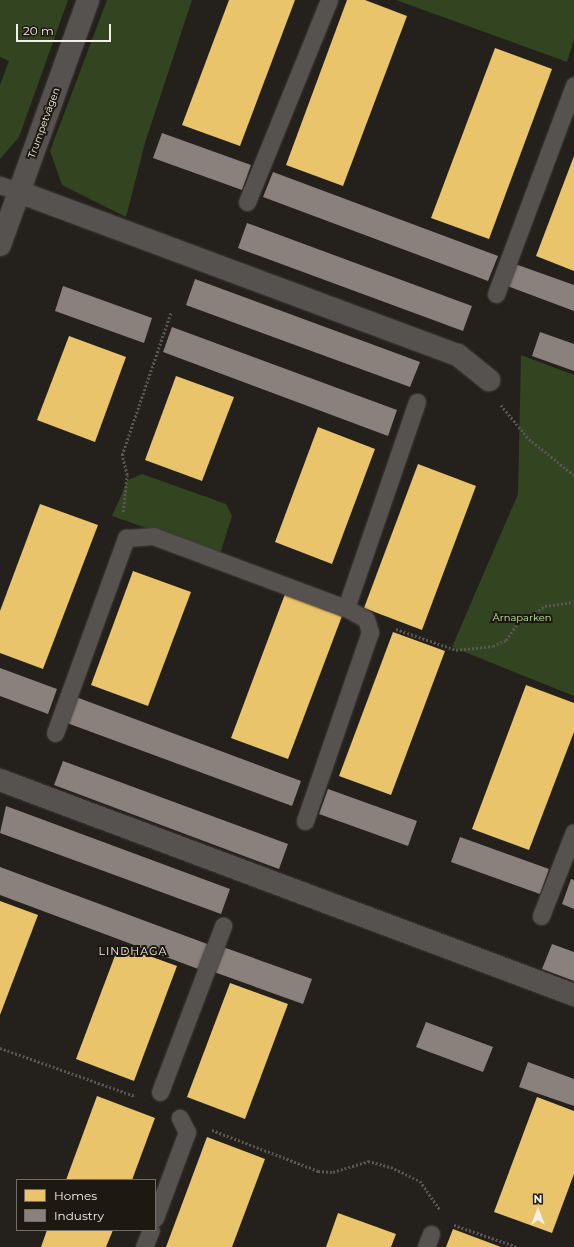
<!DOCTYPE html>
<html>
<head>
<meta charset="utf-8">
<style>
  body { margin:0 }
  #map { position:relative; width:574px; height:1247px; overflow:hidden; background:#24201c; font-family:Montserrat,sans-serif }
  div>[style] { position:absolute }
  .green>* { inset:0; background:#334420 }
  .homes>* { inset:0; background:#e9c46a }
  .industry>* { inset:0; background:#8a817c }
  .path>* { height:2.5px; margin-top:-1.25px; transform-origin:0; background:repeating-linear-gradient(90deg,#595653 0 2px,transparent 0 4px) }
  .roads { filter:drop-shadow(0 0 1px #3f3b39) drop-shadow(0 0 1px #3f3b39) }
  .service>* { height:17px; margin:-8.5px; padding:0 8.5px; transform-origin:8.5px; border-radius:8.5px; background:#56524f }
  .minor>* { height:22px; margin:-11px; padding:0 11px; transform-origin:11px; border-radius:11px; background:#56524f }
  span { translate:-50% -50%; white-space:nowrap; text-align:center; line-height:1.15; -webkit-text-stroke:4px #1d1810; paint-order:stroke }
  .street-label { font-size:10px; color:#f3efea }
  .park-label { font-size:10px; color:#bee89a }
  .neighbourhood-label { font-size:11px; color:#f3efea; letter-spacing:1px }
  .legend { position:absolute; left:16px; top:1179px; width:140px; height:52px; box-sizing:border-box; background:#1d1810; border:1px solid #736e67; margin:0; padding:5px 7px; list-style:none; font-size:12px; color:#f3efea }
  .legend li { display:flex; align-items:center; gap:8px; height:20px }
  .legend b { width:20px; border:1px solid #736e67 }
  .north { position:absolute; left:518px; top:1191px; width:40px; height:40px; -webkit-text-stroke:3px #1d1810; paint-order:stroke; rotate:0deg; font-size:11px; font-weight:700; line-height:16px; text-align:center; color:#f3efea }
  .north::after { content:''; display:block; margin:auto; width:14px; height:18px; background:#f3efea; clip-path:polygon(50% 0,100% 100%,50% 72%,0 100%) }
  .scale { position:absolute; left:16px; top:24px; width:95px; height:18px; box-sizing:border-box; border:2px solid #f3efea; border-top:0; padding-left:5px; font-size:12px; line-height:14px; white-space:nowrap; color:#f3efea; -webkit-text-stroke:3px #1d1810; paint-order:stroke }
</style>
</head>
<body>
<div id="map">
  <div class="green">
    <i style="clip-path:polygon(0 0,68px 0,19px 137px,0 159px,0 85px,9px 61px,0 57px)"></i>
    <i style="clip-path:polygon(107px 0,192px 0,145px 143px,126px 217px,62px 185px,50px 151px)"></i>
    <i style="clip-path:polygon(396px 0,574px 0,574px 39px,567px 62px)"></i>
    <i style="clip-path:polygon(521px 355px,574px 375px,574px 696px,452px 647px,518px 494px)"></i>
    <i style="clip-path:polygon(142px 474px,226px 504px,232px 516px,220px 554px,112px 516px,128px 480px)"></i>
  </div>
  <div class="homes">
    <i style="clip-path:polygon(229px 0,295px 0,240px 146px,182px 125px)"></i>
    <i style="clip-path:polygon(347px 0,365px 0,407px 16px,343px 186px,286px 165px)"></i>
    <i style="clip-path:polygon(495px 48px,552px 69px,489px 239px,431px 218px)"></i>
    <i style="clip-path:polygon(574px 156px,574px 271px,536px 256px)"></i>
    <i style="clip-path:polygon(69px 336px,126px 357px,95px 442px,37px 420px)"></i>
    <i style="clip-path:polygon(176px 376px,234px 397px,202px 481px,145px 460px)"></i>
    <i style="clip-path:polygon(318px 427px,375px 449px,332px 564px,275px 542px)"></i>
    <i style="clip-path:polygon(418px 464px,476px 486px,422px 630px,364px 608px)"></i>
    <i style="clip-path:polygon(40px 504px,98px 525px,43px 669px,0 653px,0 611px)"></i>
    <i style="clip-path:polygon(133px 571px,191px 592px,148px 706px,91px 685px)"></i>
    <i style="clip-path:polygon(285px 594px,342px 616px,288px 759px,231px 738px)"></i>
    <i style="clip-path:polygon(393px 632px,445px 651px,391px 795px,339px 776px)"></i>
    <i style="clip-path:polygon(526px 685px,574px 703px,574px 732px,529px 850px,472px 829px)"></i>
    <i style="clip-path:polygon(0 901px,38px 915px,0 1015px)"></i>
    <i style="clip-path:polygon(119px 945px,177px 966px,134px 1081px,76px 1059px)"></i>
    <i style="clip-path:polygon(230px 983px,288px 1004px,245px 1119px,187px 1097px)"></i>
    <i style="clip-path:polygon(97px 1096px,155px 1118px,132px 1180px,66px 1180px)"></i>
    <i style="clip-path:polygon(537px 1097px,574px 1111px,574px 1174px,552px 1233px,494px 1212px)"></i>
    <i style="clip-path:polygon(207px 1137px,265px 1159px,232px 1247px,166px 1247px)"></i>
    <i style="clip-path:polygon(338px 1213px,396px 1234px,391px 1247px,326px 1247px)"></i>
    <i style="clip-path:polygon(453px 1229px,501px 1247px,446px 1247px)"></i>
    <i style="clip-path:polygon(47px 1230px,113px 1230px,106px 1247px,41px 1247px)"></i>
  </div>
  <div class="industry">
    <i style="clip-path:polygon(162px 133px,251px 165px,242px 190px,153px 158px)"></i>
    <i style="clip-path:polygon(273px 172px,498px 256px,488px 281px,263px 197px)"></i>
    <i style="clip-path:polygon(247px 223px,472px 306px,463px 331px,238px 248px)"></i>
    <i style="clip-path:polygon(515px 264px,574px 285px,574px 311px,507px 286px)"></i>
    <i style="clip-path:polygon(195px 279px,420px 362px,410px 387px,186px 305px)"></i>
    <i style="clip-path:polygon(63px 286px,152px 318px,144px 343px,55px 311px)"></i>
    <i style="clip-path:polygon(172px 327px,397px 410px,388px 436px,163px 352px)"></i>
    <i style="clip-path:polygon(540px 332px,574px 344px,574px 371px,532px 356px)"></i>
    <i style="clip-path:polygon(0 668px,57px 689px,48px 714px,0 696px)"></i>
    <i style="clip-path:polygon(76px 697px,301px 781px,292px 806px,67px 723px)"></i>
    <i style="clip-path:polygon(63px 761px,288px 844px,279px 869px,54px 785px)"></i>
    <i style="clip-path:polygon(328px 789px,417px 821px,408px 846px,319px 814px)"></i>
    <i style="clip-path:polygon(6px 806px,230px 889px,221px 914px,0 833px)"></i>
    <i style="clip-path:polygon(460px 837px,549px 869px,540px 894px,451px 862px)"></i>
    <i style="clip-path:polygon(0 867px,210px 945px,201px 970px,0 895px)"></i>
    <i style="clip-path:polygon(571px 879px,574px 880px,574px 909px,562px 904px)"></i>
    <i style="clip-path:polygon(552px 944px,574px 952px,574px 981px,542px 969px)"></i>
    <i style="clip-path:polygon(223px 947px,312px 979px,303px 1004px,214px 972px)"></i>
    <i style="clip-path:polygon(426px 1022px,493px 1047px,483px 1072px,416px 1047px)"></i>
    <i style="clip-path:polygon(528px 1062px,574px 1079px,574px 1106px,519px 1087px)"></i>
  </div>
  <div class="path">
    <i style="left:501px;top:405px;width:44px;rotate:50.5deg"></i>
    <i style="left:529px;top:439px;width:58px;rotate:38.7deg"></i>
    <i style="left:123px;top:512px;width:37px;rotate:-84deg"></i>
    <i style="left:127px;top:475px;width:21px;rotate:-104deg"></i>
    <i style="left:122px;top:455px;width:151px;rotate:-71.1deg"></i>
    <i style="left:396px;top:629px;width:64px;rotate:19.3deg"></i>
    <i style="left:456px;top:650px;width:37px;rotate:-6deg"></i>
    <i style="left:493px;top:646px;width:14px;rotate:-25deg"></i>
    <i style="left:506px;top:640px;width:21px;rotate:-55deg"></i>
    <i style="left:518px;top:623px;width:32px;rotate:-32deg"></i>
    <i style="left:545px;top:606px;width:29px;rotate:-8deg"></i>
    <i style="left:0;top:1048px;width:143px;rotate:19.6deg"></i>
    <i style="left:212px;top:1130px;width:114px;rotate:21.1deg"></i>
    <i style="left:318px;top:1171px;width:15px;rotate:4deg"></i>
    <i style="left:333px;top:1172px;width:37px;rotate:-17deg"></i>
    <i style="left:368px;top:1161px;width:24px;rotate:15deg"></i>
    <i style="left:391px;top:1167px;width:32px;rotate:26deg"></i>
    <i style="left:420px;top:1181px;width:35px;rotate:55deg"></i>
    <i style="left:454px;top:1225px;width:68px;rotate:19deg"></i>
  </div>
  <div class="roads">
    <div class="service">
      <i style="left:0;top:185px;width:20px;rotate:20deg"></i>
      <i style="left:247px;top:202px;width:218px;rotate:-67.9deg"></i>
      <i style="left:496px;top:294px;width:223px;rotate:-69.5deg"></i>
      <i style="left:346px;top:608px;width:218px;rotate:-71deg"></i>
      <i style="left:55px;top:733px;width:208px;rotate:-70deg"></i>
      <i style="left:126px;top:538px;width:27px;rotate:-4deg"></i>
      <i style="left:153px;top:536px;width:206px;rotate:20.5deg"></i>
      <i style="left:346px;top:608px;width:23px;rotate:29deg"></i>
      <i style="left:366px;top:619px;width:14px;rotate:73deg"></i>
      <i style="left:370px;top:632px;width:200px;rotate:109deg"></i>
      <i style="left:541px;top:916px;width:90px;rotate:-68.6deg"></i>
      <i style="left:160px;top:1092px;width:178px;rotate:-69.2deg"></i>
      <i style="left:155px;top:1218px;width:92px;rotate:-69.6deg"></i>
      <i style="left:187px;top:1132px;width:16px;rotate:-117deg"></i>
      <i style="left:144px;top:1247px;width:18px;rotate:-68deg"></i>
      <i style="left:426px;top:1247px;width:14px;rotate:-69deg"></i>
    </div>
    <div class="minor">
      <i style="left:19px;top:192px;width:468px;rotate:20.4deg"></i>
      <i style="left:458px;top:355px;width:40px;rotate:39deg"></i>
      <i style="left:0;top:245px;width:260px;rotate:-70.2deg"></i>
      <i style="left:0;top:780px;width:613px;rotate:20.53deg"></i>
    </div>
  </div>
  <div class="street-label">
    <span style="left:44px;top:123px;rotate:-70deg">Trumpetvägen</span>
  </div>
  <div class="park-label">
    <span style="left:522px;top:618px">Ärnaparken</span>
  </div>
  <div class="neighbourhood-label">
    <span style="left:133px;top:951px">LINDHAGA</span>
  </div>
  <ul class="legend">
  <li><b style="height:11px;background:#e9c46a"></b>Homes</li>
  <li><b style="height:11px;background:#8a817c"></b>Industry</li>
  </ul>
  <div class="north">N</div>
  <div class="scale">20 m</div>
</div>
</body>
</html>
